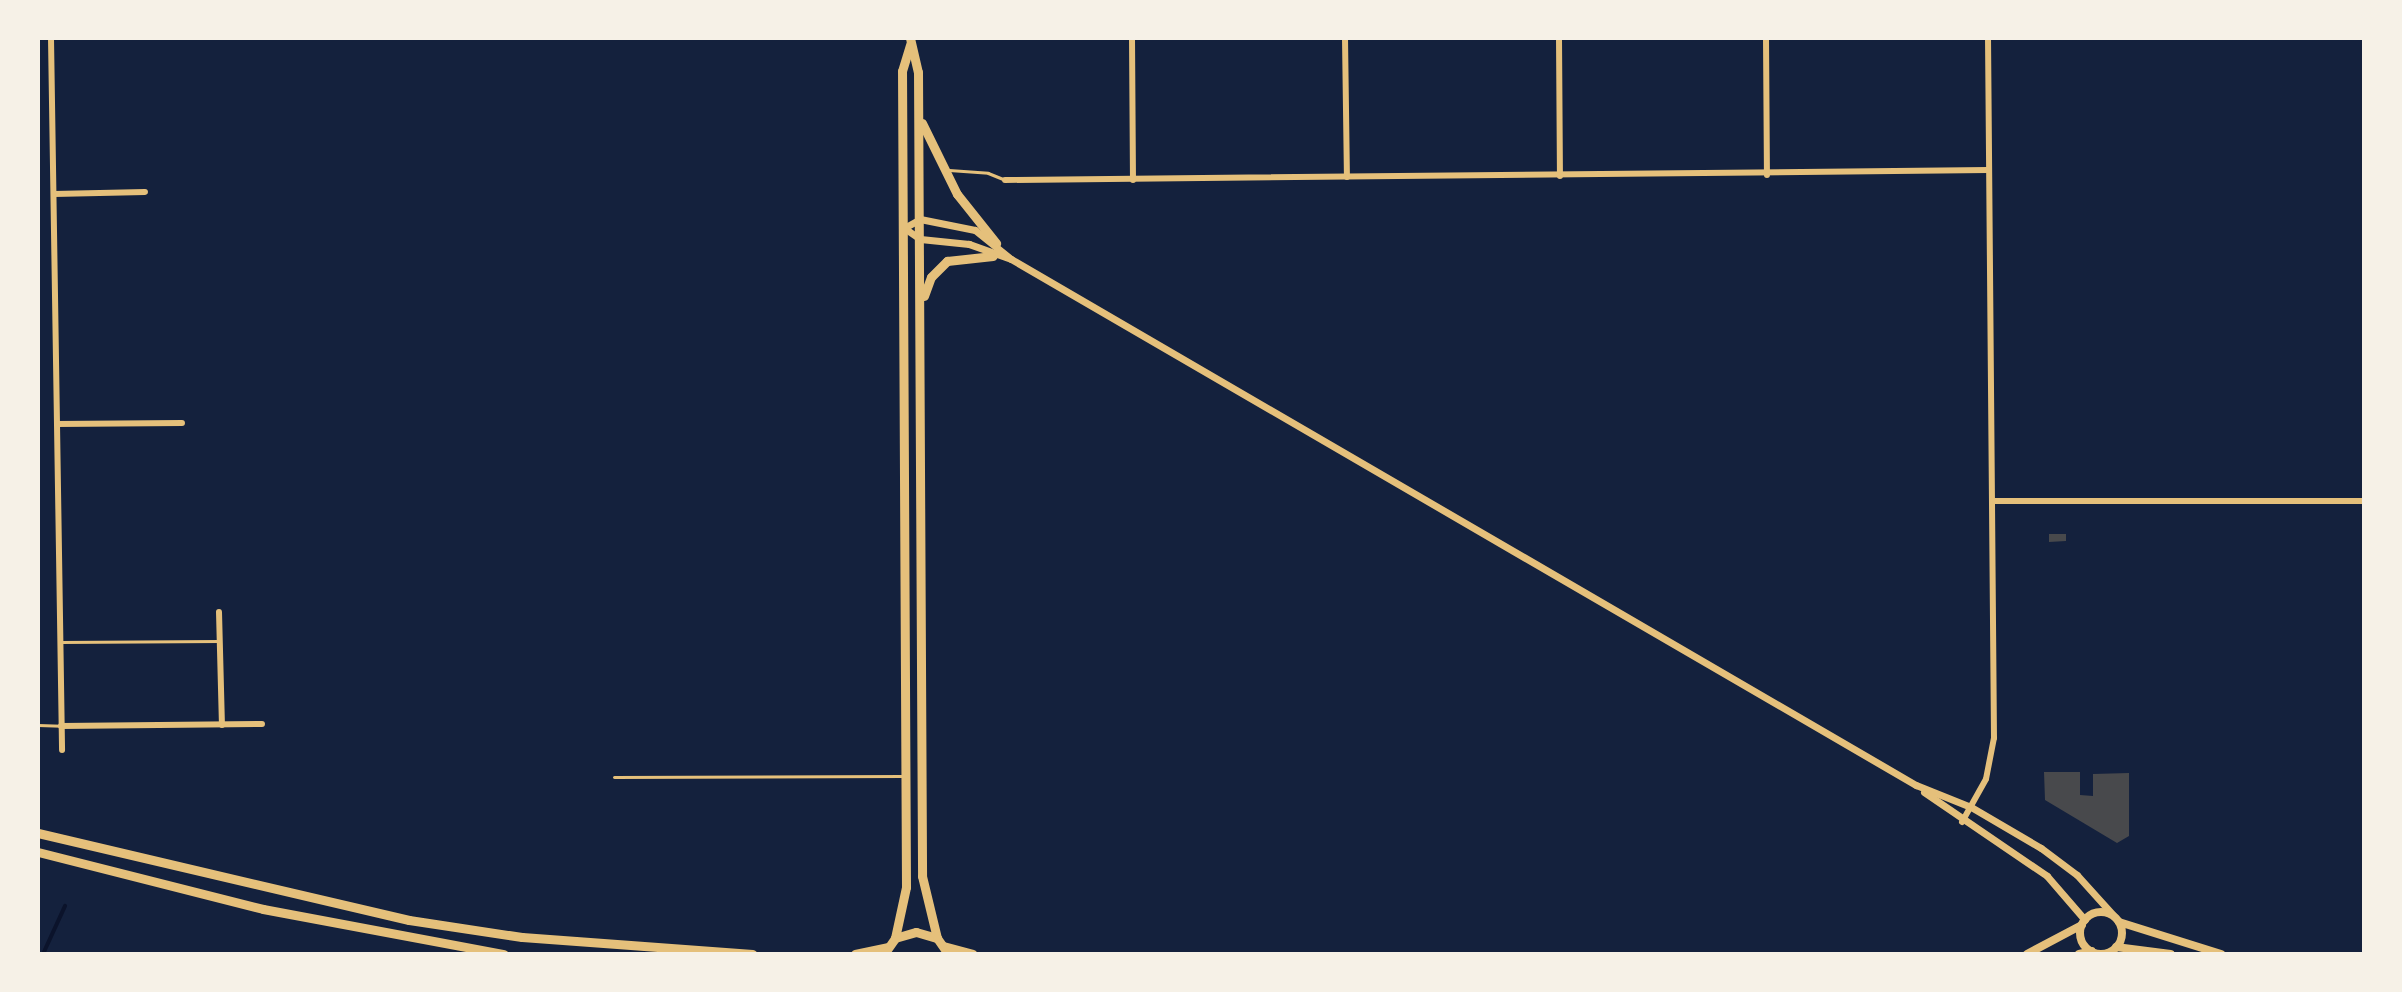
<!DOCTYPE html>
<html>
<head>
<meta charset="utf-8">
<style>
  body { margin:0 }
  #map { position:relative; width:2402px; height:992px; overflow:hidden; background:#14213d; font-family:Montserrat,sans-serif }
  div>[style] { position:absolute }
  .stream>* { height:4px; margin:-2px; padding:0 2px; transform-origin:2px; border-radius:2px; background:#0b132b }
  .building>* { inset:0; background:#48494c }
  .service>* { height:3px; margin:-1.5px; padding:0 1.5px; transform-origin:1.5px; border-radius:1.5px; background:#e5c07b }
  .minor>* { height:6px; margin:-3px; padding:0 3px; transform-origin:3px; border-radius:3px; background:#e5c07b }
  .tertiary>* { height:7px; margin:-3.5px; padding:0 3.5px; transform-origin:3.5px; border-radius:3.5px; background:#e5c07b }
  .secondary>* { height:8px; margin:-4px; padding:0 4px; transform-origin:4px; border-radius:4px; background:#e5c07b }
  .secondary>.ring { margin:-4px; padding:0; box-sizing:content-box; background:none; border:8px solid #e5c07b; border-radius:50% }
  .trunk>* { height:9px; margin:-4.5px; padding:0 4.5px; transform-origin:4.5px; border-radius:4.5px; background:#e5c07b }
  span { translate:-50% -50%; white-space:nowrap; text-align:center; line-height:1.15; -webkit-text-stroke:8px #f6f1e7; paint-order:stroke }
  .frame { position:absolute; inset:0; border:40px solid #f6f1e7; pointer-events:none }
</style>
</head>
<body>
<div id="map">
  <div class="stream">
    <i style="left:43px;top:954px;width:53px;rotate:-65.4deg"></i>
  </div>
  <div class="building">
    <i style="clip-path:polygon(2049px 534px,2066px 534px,2066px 541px,2049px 542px)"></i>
    <i style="clip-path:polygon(2044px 772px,2080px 772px,2080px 795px,2093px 796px,2093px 774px,2129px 773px,2129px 836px,2117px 843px,2045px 800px)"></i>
  </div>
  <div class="service">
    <i style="left:949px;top:170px;width:39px;rotate:4deg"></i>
    <i style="left:988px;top:173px;width:16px;rotate:22deg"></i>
    <i style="left:60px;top:642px;width:160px;rotate:-0.4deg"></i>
    <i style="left:38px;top:725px;width:23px;rotate:2deg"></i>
    <i style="left:614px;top:777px;width:288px;rotate:-0.2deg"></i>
  </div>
  <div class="minor">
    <i style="left:51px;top:38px;width:712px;rotate:89.11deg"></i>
    <i style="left:1132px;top:38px;width:142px;rotate:89.6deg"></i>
    <i style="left:1345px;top:38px;width:139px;rotate:89.2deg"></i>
    <i style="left:1559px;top:38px;width:138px;rotate:89.6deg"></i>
    <i style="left:1766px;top:38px;width:137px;rotate:89.6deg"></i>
    <i style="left:1005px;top:180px;width:983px;rotate:-0.58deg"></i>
    <i style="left:54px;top:194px;width:91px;rotate:-1.3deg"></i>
    <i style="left:57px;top:424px;width:125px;rotate:-0.5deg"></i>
    <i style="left:1992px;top:501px;width:372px"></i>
    <i style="left:219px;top:612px;width:113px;rotate:88.5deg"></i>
    <i style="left:61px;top:726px;width:201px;rotate:-0.6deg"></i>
    <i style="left:1962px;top:822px;width:49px;rotate:-60.8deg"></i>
    <i style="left:1986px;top:779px;width:42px;rotate:-79deg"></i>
    <i style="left:1994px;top:738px;width:700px;rotate:-90.49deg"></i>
  </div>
  <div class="tertiary">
    <i style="left:1011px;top:259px;width:45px;rotate:-160.3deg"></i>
    <i style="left:969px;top:244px;width:49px;rotate:-174.2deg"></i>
    <i style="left:920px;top:239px;width:19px;rotate:-145deg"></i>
    <i style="left:904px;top:228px;width:18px;rotate:-29deg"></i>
    <i style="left:920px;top:219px;width:56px;rotate:11.3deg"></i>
    <i style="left:975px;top:230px;width:46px;rotate:38.9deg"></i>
    <i style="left:1011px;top:259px;width:1047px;rotate:30.17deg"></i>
    <i style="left:1916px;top:785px;width:59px;rotate:21.8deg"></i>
    <i style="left:1971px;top:807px;width:81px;rotate:30.4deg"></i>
    <i style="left:2041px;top:848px;width:45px;rotate:36.9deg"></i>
    <i style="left:2077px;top:875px;width:55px;rotate:47.9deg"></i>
    <i style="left:1924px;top:792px;width:149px;rotate:34.3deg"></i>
    <i style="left:2047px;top:876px;width:58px;rotate:49.2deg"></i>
  </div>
  <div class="secondary">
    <i class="ring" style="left:2080px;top:912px;width:34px;height:34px"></i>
    <i style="left:2119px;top:922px;width:107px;rotate:17.4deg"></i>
    <i style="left:944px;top:946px;width:30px;rotate:15deg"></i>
    <i style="left:2116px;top:947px;width:55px;rotate:7.3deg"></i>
    <i style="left:2027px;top:954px;width:62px;rotate:-27.8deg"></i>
    <i style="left:2079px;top:954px;width:13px;rotate:-13deg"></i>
  </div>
  <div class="trunk">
    <i style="left:910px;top:38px;width:35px;rotate:77deg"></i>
    <i style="left:918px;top:72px;width:804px;rotate:89.71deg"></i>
    <i style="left:922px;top:876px;width:64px;rotate:76.4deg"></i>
    <i style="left:922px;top:123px;width:79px;rotate:63.8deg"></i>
    <i style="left:957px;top:194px;width:63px;rotate:51.5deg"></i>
    <i style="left:924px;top:296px;width:20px;rotate:-70deg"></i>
    <i style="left:931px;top:277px;width:23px;rotate:-45deg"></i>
    <i style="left:947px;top:261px;width:46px;rotate:-6.2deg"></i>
    <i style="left:38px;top:833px;width:381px;rotate:13.2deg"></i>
    <i style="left:409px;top:920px;width:114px;rotate:8.6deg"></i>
    <i style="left:522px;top:937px;width:231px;rotate:4.2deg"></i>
    <i style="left:38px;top:852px;width:232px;rotate:14.2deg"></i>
    <i style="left:263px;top:909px;width:245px;rotate:10.6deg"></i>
    <i style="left:895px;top:938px;width:52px;rotate:-77.8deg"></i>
    <i style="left:906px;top:887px;width:816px;rotate:-90.28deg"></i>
    <i style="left:902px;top:71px;width:28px;rotate:-73deg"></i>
    <i style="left:855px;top:954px;width:33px;rotate:-12deg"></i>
    <i style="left:884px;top:954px;width:19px;rotate:-55deg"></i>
    <i style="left:895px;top:938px;width:22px;rotate:-16deg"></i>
    <i style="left:916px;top:932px;width:22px;rotate:16deg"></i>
    <i style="left:937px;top:938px;width:19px;rotate:55deg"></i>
  </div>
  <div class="frame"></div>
</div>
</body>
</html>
